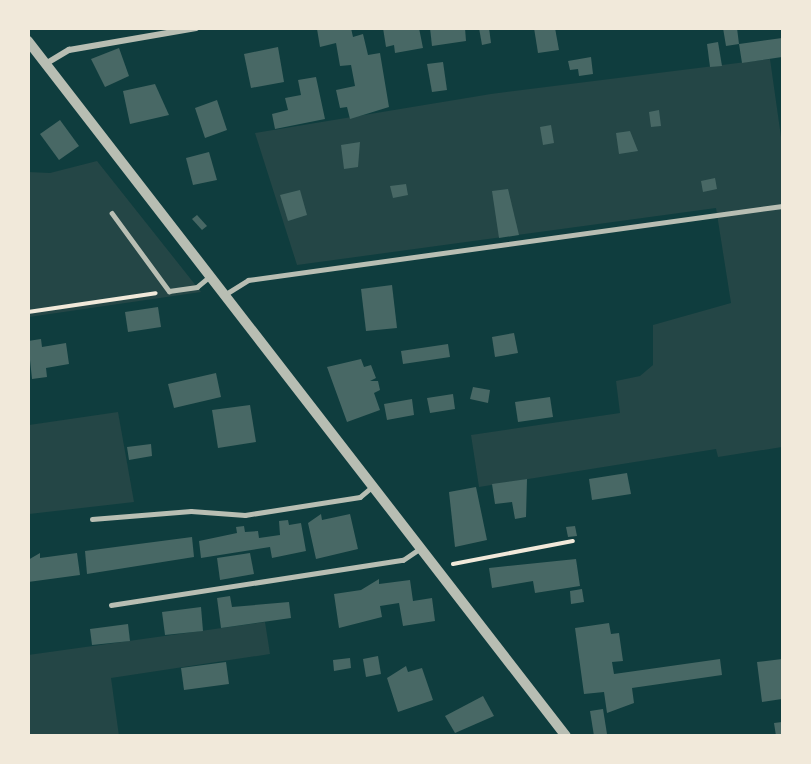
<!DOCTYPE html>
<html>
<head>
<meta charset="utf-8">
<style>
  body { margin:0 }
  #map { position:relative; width:811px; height:764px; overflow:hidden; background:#0f3d3e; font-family:Karla,sans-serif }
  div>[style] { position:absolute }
  .green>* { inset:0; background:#244646 }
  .building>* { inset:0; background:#486865 }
  .path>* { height:4px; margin:-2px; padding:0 2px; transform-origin:2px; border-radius:2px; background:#f1e9da }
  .service>* { height:4.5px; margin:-2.25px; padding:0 2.25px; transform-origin:2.25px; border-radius:2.25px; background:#b8beb3 }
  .minor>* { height:6px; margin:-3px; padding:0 3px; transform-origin:3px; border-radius:3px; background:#b8beb3 }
  .tertiary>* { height:10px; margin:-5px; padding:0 5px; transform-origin:5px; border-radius:5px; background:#b8beb3 }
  span { translate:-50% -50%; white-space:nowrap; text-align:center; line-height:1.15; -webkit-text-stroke:4.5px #f1e9da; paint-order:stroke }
  .frame { position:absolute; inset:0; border:30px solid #f1e9da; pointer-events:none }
</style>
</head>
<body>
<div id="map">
  <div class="green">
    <i style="clip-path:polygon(770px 59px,782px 144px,782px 447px,718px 457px,716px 449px,479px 487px,471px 435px,620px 413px,616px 381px,640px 376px,653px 365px,653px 325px,731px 303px,716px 208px,297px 265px,255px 133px,491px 94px)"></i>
    <i style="clip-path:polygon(97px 161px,201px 292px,29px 317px,28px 172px,50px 173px)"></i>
    <i style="clip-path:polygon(118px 412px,134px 502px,29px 514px,29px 425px)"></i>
    <i style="clip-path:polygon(265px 622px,270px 654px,111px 678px,119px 736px,29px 735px,28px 655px)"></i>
  </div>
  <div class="building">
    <i style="clip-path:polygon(351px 28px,353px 37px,363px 34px,368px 55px,380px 53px,389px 107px,350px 119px,347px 107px,340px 108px,336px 90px,355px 86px,351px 65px,340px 66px,336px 43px,320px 47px,317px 29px)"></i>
    <i style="clip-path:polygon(383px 28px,419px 28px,423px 48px,395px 53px,394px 45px,386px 47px)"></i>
    <i style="clip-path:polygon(430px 28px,465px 28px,466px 41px,432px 46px)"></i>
    <i style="clip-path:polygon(479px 28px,489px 28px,491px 43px,482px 45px)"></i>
    <i style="clip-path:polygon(534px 28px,555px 28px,559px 50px,538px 53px)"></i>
    <i style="clip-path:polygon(723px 28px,737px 28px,739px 44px,782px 38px,782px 57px,742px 63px,739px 44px,726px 46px)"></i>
    <i style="clip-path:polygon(718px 42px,722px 66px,710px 67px,707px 44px)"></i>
    <i style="clip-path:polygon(278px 47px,284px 82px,251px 88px,244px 54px)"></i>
    <i style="clip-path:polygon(119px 48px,129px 76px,105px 87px,91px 59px)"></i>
    <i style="clip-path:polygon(591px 57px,593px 74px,579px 76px,578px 69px,570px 70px,568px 61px)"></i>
    <i style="clip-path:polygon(443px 62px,447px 90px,432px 92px,427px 64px)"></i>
    <i style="clip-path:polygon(316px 77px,325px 119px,275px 129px,272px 114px,288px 110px,285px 98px,301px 95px,298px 80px)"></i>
    <i style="clip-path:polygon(155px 84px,169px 115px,130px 124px,123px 91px)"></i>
    <i style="clip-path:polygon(217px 100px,227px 130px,205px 138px,195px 108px)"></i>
    <i style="clip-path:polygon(659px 110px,661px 126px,651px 127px,649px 112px)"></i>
    <i style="clip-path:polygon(60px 120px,79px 146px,59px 160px,40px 134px)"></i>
    <i style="clip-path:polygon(551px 125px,554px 143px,543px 145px,540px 127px)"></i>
    <i style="clip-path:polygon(630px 131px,638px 151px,619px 154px,616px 133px)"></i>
    <i style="clip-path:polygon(360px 142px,358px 167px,344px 169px,341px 145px)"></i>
    <i style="clip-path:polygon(209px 152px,217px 180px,193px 185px,186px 158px)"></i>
    <i style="clip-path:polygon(715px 178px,717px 189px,703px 192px,701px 181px)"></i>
    <i style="clip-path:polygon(406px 184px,408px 195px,393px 198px,390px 186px)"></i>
    <i style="clip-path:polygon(508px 189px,519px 235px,499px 238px,492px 191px)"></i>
    <i style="clip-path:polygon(300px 190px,307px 215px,288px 221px,280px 195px)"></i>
    <i style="clip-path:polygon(197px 215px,207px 226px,202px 230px,192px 219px)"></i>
    <i style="clip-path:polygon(392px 285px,397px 328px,366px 331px,361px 289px)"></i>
    <i style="clip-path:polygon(158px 307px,161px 327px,128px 332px,125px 312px)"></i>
    <i style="clip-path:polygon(514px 333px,518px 353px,495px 357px,492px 337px)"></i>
    <i style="clip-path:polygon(41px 339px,42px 347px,66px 343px,69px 364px,46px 368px,47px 377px,32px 379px,28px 341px)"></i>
    <i style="clip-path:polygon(448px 344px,450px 357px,403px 364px,401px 351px)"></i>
    <i style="clip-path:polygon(361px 359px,364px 367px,371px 365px,376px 378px,370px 381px,378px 381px,380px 390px,374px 393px,380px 410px,347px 422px,327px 367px)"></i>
    <i style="clip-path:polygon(216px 373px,221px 397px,174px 408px,168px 384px)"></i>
    <i style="clip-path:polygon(473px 387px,490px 390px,488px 403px,470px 399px)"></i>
    <i style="clip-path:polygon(453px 394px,455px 409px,430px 413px,427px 398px)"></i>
    <i style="clip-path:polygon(550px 397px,553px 417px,518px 422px,515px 402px)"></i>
    <i style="clip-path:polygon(412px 399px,414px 415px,387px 420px,384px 404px)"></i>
    <i style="clip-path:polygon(250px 405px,256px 442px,218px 448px,212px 410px)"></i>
    <i style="clip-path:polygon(151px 444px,152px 456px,129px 460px,127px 447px)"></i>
    <i style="clip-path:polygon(627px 473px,631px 494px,592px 500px,589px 479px)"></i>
    <i style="clip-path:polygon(527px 479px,526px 517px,515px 519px,512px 502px,495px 504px,492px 484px)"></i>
    <i style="clip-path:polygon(476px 487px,487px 540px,455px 547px,449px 492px)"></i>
    <i style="clip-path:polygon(321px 514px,322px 520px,350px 514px,358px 549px,316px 559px,308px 523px)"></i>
    <i style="clip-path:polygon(288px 520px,289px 525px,301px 523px,306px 551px,272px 558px,270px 547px,201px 558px,199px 541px,237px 533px,236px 527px,244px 526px,245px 532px,258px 531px,259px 538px,280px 535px,279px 521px)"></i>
    <i style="clip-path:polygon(575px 526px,577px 536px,568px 537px,566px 527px)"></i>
    <i style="clip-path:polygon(192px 537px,194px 557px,87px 574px,85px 551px)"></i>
    <i style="clip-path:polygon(40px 553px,40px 558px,77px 553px,80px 575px,28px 582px,28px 560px)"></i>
    <i style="clip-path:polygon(250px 553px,254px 574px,220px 580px,217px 558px)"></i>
    <i style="clip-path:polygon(576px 559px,580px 586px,535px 593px,533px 581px,492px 588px,489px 568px)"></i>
    <i style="clip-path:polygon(379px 579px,379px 584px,410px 580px,413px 601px,432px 598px,435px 621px,403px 626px,399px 603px,380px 606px,382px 617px,339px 628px,334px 594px,361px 590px)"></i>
    <i style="clip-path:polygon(582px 589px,584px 602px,571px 604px,570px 591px)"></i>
    <i style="clip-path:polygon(230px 596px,232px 607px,289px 602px,291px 618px,221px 628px,217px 598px)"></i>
    <i style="clip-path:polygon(201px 607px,203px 631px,165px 635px,162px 612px)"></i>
    <i style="clip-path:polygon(609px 623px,611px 634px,619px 633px,623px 661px,612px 662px,614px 674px,720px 659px,722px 675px,632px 688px,634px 703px,607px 713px,604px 692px,584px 694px,575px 628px)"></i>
    <i style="clip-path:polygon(128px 624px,130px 641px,92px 645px,90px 629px)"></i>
    <i style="clip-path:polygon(378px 656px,381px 674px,366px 677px,363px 659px)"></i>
    <i style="clip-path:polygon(350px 658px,351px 668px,334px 671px,333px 660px)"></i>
    <i style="clip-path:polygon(782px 659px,782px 699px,762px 702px,757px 662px)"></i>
    <i style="clip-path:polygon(226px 662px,229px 684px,184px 690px,181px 668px)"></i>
    <i style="clip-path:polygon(406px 666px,408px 672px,422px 668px,433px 700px,398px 712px,387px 678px)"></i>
    <i style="clip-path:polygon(483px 696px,494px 716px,455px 733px,445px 716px)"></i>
    <i style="clip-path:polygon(603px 709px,607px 734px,594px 736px,590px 711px)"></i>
    <i style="clip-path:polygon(782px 722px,782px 736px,776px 736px,774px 723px)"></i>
  </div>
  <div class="path">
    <i style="left:28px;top:312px;width:129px;rotate:-8.4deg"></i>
    <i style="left:453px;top:564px;width:122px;rotate:-10.9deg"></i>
  </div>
  <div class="service">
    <i style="left:112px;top:213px;width:97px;rotate:53.8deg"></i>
    <i style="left:169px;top:291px;width:28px;rotate:-8deg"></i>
    <i style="left:197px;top:287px;width:16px;rotate:-40deg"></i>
    <i style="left:226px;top:294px;width:26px;rotate:-32deg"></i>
    <i style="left:248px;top:280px;width:539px;rotate:-7.89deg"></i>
    <i style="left:92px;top:519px;width:99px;rotate:-4.6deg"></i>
    <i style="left:191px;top:511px;width:54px;rotate:4.2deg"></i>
    <i style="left:245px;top:515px;width:116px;rotate:-8.9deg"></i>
    <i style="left:360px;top:497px;width:17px;rotate:-40deg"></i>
    <i style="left:111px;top:605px;width:295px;rotate:-8.8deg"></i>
    <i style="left:403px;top:560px;width:22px;rotate:-34deg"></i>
  </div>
  <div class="minor">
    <i style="left:47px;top:63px;width:26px;rotate:-31deg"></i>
    <i style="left:69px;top:50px;width:129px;rotate:-9.8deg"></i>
  </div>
  <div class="tertiary">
    <i style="left:28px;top:41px;width:879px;rotate:52.26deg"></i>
  </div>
  <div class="frame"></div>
</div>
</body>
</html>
